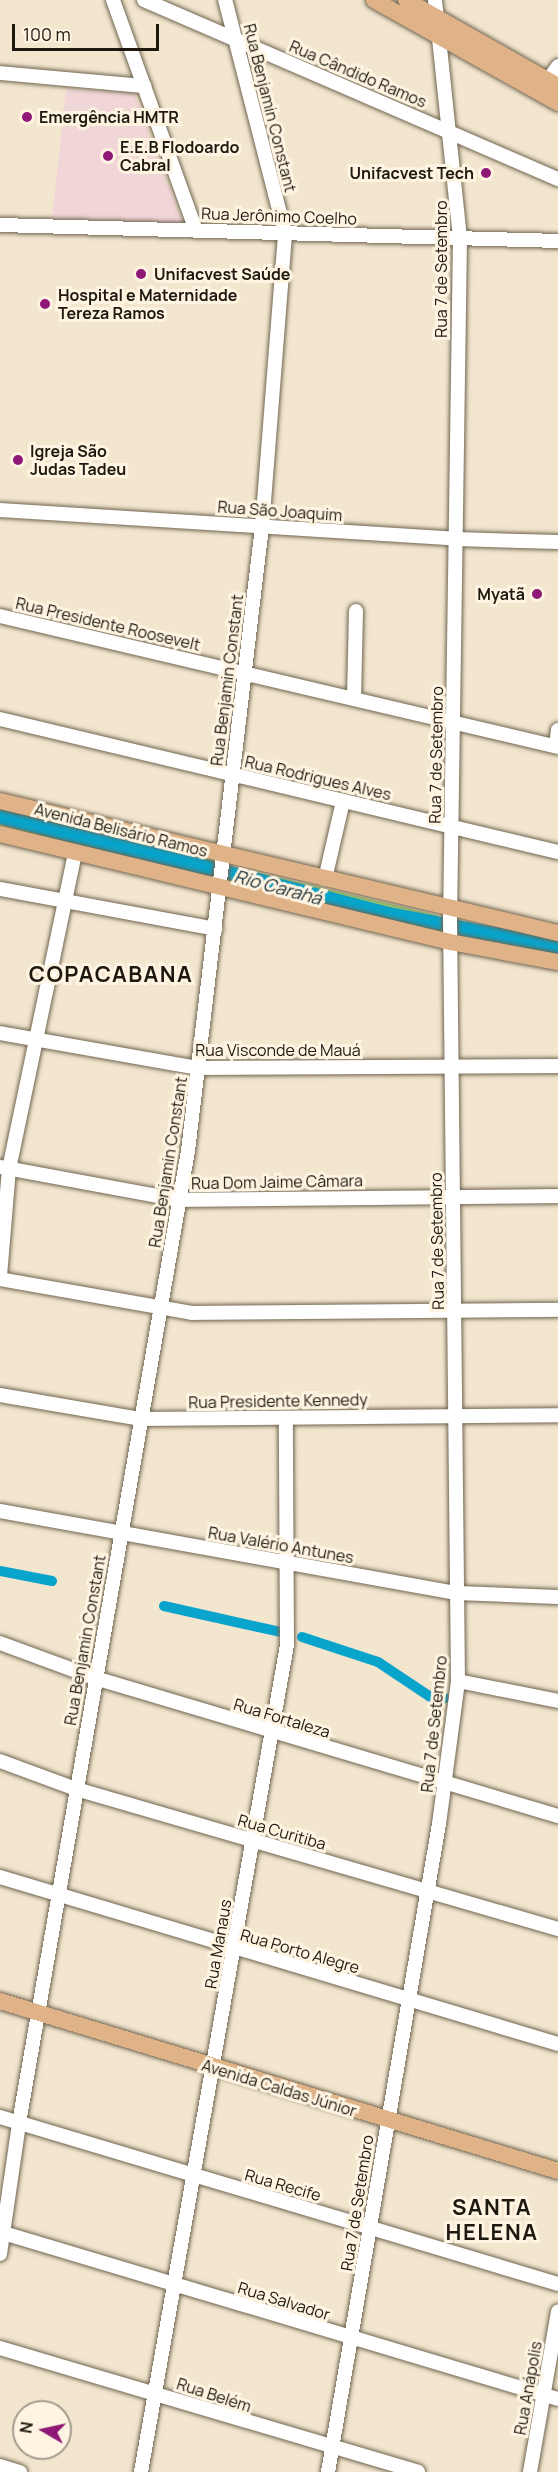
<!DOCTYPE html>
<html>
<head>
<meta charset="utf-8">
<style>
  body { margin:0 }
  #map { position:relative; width:558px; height:2472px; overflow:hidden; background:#f3e6cf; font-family:Manrope,sans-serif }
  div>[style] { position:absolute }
  .education>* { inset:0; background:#f1d6d7 }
  .green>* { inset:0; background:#9cc671 }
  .stream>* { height:3px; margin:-1.5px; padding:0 1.5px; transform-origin:1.5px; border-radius:1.5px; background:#08a4cb }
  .canal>* { height:10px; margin:-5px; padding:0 5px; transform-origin:5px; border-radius:5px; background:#08a4cb }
  .river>* { height:18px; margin:-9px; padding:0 9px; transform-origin:9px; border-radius:9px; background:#08a4cb }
  .roads { filter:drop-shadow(0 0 2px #706550) drop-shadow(0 0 2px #706550) }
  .minor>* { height:14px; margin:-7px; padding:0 7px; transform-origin:7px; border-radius:7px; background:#fff }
  .major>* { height:16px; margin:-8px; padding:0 8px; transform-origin:8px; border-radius:8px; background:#dfb288 }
  .dots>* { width:16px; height:16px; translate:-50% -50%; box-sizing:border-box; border:3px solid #fef4e1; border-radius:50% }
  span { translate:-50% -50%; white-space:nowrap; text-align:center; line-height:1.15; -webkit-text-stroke:6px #fef4e1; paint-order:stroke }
  .street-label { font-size:16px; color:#1d1910 }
  .poi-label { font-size:16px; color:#1d1910; font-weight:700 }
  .left { translate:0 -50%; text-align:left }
  .right { translate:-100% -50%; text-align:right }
  .water-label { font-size:18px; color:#20363d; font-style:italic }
  .district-label { font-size:22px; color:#1d1910; font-weight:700; letter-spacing:1.5px }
  .north { position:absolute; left:12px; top:2400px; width:60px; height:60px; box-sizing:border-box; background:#fef4e1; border:2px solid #a49c8d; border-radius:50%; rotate:279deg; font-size:16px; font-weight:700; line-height:24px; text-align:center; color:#1d1910 }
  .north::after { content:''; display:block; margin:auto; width:21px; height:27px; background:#8f1877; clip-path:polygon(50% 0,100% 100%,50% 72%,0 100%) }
  .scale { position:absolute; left:12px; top:24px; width:147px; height:27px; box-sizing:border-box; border:3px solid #1d1910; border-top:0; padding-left:8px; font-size:18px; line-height:21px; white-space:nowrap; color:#1d1910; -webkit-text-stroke:4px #fef4e1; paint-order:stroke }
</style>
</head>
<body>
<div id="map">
  <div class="education">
    <i style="clip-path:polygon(66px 89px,134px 93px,183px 224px,52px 219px)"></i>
  </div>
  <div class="green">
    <i style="clip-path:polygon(0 810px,213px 859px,212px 881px,0 830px)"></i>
    <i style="clip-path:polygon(231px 866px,437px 915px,440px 930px,226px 881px)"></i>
    <i style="clip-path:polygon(460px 921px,558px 941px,558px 958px,457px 938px)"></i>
  </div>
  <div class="stream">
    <i style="left:545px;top:953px;width:7px;rotate:-90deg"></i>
  </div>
  <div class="canal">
    <i style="left:0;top:1571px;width:53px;rotate:10.9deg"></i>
    <i style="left:164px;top:1606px;width:119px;rotate:12.6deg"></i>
    <i style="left:302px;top:1637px;width:80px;rotate:18.2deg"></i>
    <i style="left:378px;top:1662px;width:69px;rotate:33.7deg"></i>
    <i style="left:435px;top:1700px;width:10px;rotate:-11deg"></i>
  </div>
  <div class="river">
    <i style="left:0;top:815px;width:402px;rotate:14.6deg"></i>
    <i style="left:389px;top:916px;width:172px;rotate:10.7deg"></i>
  </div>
  <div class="roads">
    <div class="minor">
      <i style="left:113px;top:0;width:245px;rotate:70.2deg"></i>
      <i style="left:144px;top:0;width:451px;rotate:23.4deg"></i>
      <i style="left:0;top:73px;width:145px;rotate:5.2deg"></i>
      <i style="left:548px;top:80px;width:17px;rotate:-54deg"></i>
      <i style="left:0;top:225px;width:558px;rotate:1.64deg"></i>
      <i style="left:0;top:510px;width:456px;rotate:3.6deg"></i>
      <i style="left:455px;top:539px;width:103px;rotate:1.7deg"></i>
      <i style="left:0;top:616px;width:573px;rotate:13.21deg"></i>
      <i style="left:354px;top:699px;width:88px;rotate:-88.7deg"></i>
      <i style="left:0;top:719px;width:574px;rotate:13.41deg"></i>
      <i style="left:556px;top:746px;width:16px;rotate:-83deg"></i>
      <i style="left:325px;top:879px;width:80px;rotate:-77deg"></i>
      <i style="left:0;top:889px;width:219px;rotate:10.5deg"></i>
      <i style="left:0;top:1033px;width:202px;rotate:10deg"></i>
      <i style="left:199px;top:1068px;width:359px;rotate:-0.3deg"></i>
      <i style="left:0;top:1167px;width:183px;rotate:10.4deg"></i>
      <i style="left:180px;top:1200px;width:378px;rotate:-0.6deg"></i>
      <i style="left:0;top:1276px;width:107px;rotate:-85.2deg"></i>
      <i style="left:9px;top:1169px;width:324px;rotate:-78.2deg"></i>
      <i style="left:0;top:1279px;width:195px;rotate:10deg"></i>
      <i style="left:192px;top:1313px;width:366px;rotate:-0.5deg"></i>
      <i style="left:0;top:1395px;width:142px;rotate:9.7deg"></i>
      <i style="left:140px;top:1419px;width:418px;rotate:-0.5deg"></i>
      <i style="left:0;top:1511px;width:464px;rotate:10.2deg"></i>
      <i style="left:457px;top:1593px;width:101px;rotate:2.3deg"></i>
      <i style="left:0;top:1643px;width:101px;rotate:20.2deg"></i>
      <i style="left:95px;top:1678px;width:483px;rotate:16.6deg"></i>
      <i style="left:458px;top:1681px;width:102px;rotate:11.3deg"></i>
      <i style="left:0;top:1761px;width:81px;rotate:20.2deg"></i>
      <i style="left:76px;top:1789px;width:502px;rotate:16.2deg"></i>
      <i style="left:0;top:1877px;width:582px;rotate:16.66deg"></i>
      <i style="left:0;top:2117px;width:582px;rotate:16.66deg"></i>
      <i style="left:0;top:2232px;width:582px;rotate:16.66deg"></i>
      <i style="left:0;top:2254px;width:132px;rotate:-81.7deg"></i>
      <i style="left:19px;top:2123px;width:987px;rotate:-80.14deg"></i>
      <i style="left:188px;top:1151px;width:628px;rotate:-83.24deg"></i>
      <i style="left:262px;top:527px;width:295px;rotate:-85.5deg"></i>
      <i style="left:285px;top:233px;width:241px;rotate:-104.4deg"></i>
      <i style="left:0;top:2348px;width:436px;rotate:16.5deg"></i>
      <i style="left:0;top:2466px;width:21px;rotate:17deg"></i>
      <i style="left:141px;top:2472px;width:840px;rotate:-79.99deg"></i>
      <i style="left:287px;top:1645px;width:227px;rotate:-90.3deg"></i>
      <i style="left:328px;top:2472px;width:657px;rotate:-80.28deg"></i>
      <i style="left:439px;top:1824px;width:144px;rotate:-82.4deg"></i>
      <i style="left:458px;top:1681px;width:760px;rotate:-90.6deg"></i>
      <i style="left:450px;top:921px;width:683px;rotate:-89.16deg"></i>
      <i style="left:460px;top:238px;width:239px;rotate:-96deg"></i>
      <i style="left:530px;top:2472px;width:163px;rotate:-80.1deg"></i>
    </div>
    <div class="major">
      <i style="left:374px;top:0;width:211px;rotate:29.2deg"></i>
      <i style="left:406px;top:0;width:175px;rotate:29.5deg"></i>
      <i style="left:0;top:801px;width:573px;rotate:13.31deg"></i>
      <i style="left:0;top:834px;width:463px;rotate:13.5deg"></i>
      <i style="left:450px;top:942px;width:110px;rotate:10.5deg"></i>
      <i style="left:0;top:2001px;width:583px;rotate:16.94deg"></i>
    </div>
  </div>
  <div class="dots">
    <i style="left:27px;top:117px;background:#8f1877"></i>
    <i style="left:108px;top:156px;background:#8f1877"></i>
    <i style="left:486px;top:173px;background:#8f1877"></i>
    <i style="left:141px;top:274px;background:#8f1877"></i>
    <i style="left:45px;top:304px;background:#8f1877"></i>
    <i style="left:18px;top:460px;background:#8f1877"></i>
    <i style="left:537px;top:594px;background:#8f1877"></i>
  </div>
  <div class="street-label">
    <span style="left:358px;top:74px;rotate:23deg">Rua Cândido Ramos</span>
    <span style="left:270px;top:108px;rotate:76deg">Rua Benjamin Constant</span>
    <span style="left:279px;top:216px;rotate:2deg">Rua Jerônimo Coelho</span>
    <span style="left:441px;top:269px;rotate:-90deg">Rua 7 de Setembro</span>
    <span style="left:280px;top:511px;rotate:4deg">Rua São Joaquim</span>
    <span style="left:108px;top:624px;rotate:13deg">Rua Presidente Roosevelt</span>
    <span style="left:227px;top:680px;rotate:-83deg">Rua Benjamin Constant</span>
    <span style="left:436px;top:755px;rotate:-89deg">Rua 7 de Setembro</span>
    <span style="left:318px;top:778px;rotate:13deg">Rua Rodrigues Alves</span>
    <span style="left:121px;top:830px;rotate:14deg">Avenida Belisário Ramos</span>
    <span style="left:278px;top:1050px">Rua Visconde de Mauá</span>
    <span style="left:168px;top:1162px;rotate:-81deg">Rua Benjamin Constant</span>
    <span style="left:277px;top:1182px;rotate:-1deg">Rua Dom Jaime Câmara</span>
    <span style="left:437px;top:1241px;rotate:-91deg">Rua 7 de Setembro</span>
    <span style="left:278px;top:1401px;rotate:-1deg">Rua Presidente Kennedy</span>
    <span style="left:281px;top:1545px;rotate:10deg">Rua Valério Antunes</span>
    <span style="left:85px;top:1640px;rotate:-80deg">Rua Benjamin Constant</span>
    <span style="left:282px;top:1718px;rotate:17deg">Rua Fortaleza</span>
    <span style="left:434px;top:1724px;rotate:-84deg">Rua 7 de Setembro</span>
    <span style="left:282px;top:1832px;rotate:16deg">Rua Curitiba</span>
    <span style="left:218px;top:1944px;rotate:-80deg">Rua Manaus</span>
    <span style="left:300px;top:1951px;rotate:16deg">Rua Porto Alegre</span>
    <span style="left:279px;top:2088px;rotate:17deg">Avenida Caldas Júnior</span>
    <span style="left:283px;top:2185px;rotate:16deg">Rua Recife</span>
    <span style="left:357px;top:2203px;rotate:-81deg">Rua 7 de Setembro</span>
    <span style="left:284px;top:2301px;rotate:17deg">Rua Salvador</span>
    <span style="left:528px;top:2388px;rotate:-80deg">Rua Anápolis</span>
    <span style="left:214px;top:2395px;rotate:18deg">Rua Belém</span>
  </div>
  <div class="poi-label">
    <span class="left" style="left:39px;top:117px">Emergência HMTR</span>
    <span class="left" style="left:120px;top:156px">E.E.B Flodoardo<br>Cabral</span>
    <span class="right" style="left:474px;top:173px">Unifacvest Tech</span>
    <span class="left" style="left:154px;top:274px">Unifacvest Saúde</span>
    <span class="left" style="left:58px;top:304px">Hospital e Maternidade<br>Tereza Ramos</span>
    <span class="left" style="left:30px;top:460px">Igreja São<br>Judas Tadeu</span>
    <span class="right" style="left:525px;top:594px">Myatã</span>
  </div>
  <div class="water-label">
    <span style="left:278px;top:887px;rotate:15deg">Rio Carahá</span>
  </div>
  <div class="district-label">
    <span style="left:111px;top:975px">COPACABANA</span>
    <span style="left:492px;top:2220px">SANTA<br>HELENA</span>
  </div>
  <div class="north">N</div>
  <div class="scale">100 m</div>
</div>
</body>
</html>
